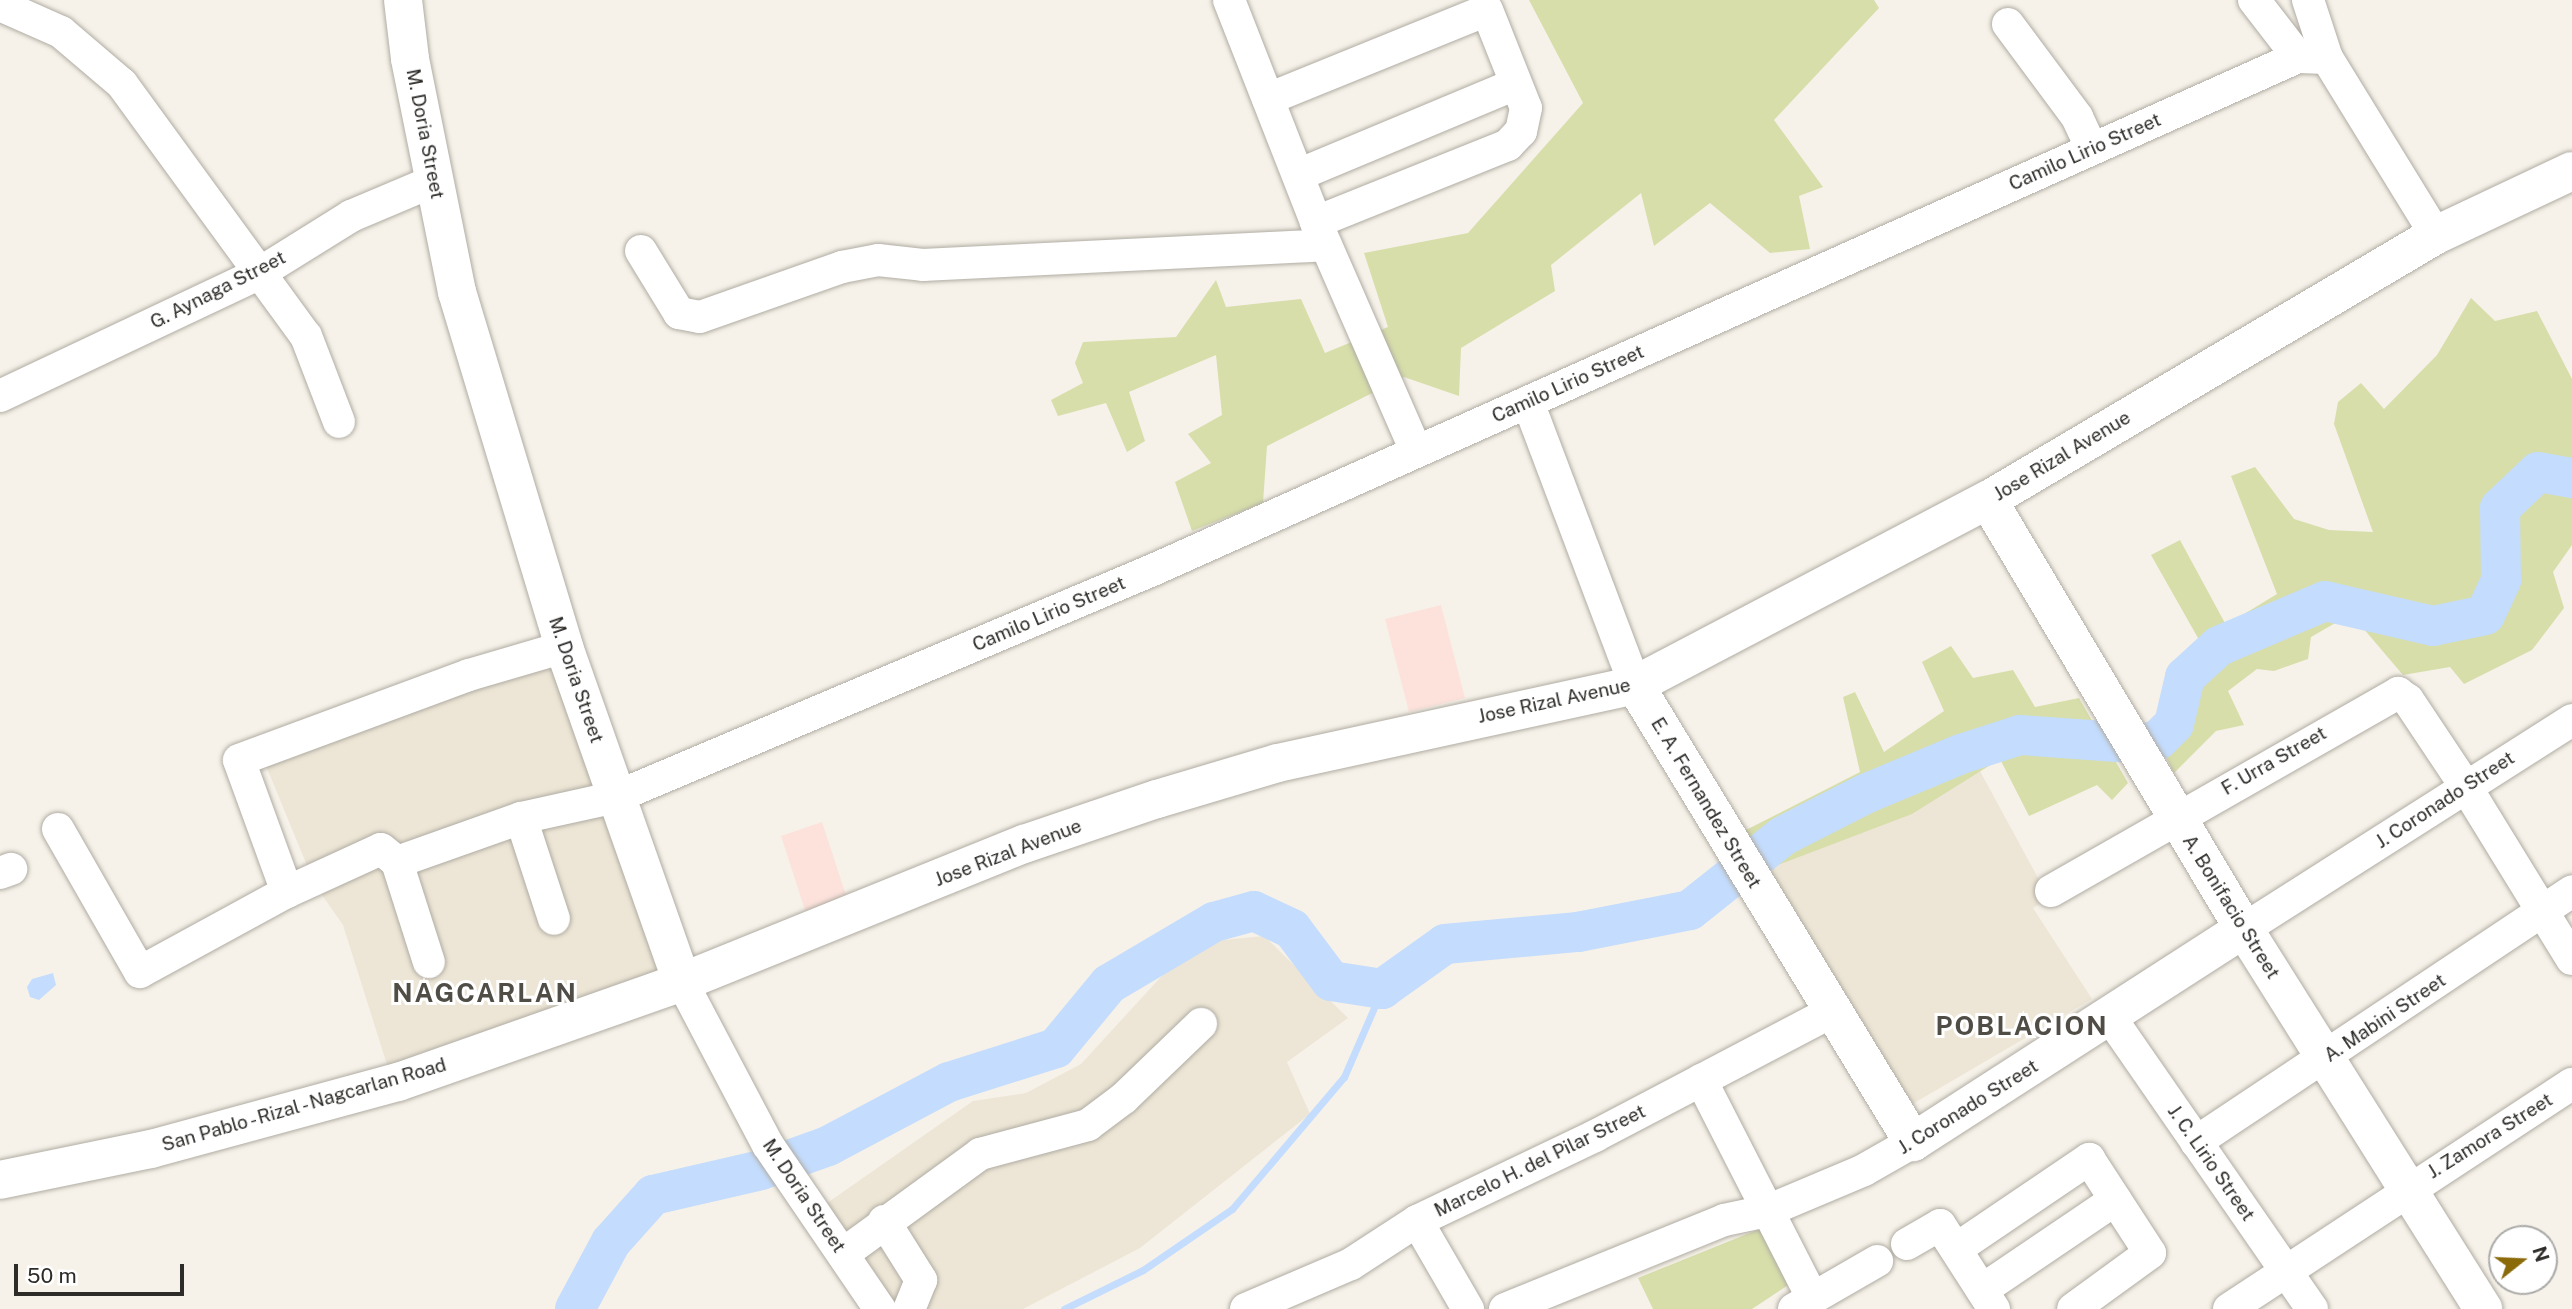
<!DOCTYPE html>
<html>
<head>
<meta charset="utf-8">
<style>
  body { margin:0 }
  #map { position:relative; width:2572px; height:1309px; overflow:hidden; background:#f6f2e9; font-family:"Public Sans",sans-serif }
  div>[style] { position:absolute }
  .built>* { inset:0; background:#ede6d6 }
  .education>* { inset:0; background:#fce2db }
  .green>* { inset:0; background:#d7deaa }
  .water>* { inset:0; background:#c4dcfd }
  .stream>* { height:7px; margin:-3.5px; padding:0 3.5px; transform-origin:3.5px; border-radius:3.5px; background:#c4dcfd }
  .river>* { height:40px; margin:-20px; padding:0 20px; transform-origin:20px; border-radius:20px; background:#c4dcfd }
  .roads { filter:drop-shadow(0 0 2px #b0aca3) drop-shadow(0 0 2px #b0aca3) }
  .minor>* { height:32px; margin:-16px; padding:0 16px; transform-origin:16px; border-radius:16px; background:#fff }
  .major>* { height:38px; margin:-19px; padding:0 19px; transform-origin:19px; border-radius:19px; background:#fff }
  span { translate:-50% -50%; white-space:nowrap; text-align:center; line-height:1.15; -webkit-text-stroke:6px #fff; paint-order:stroke }
  .street-label { font-size:19px; color:#2e2c29 }
  .district-label { font-size:26px; color:#504d46; font-weight:700; letter-spacing:2px }
  .north { position:absolute; left:2488px; top:1225px; width:70px; height:70px; box-sizing:border-box; background:#fff; border:2px solid #ababa9; border-radius:50%; rotate:72deg; font-size:19px; font-weight:700; line-height:28px; text-align:center; color:#2e2c29 }
  .north::after { content:''; display:block; margin:auto; width:24px; height:32px; background:#8b6a0a; clip-path:polygon(50% 0,100% 100%,50% 72%,0 100%) }
  .scale { position:absolute; left:14px; top:1264px; width:170px; height:32px; box-sizing:border-box; border:4px solid #2e2c29; border-top:0; padding-left:9px; font-size:21px; line-height:24px; white-space:nowrap; color:#2e2c29; -webkit-text-stroke:5px #fff; paint-order:stroke }
</style>
</head>
<body>
<div id="map">
  <div class="built">
    <i style="clip-path:polygon(551px 659px,666px 972px,388px 1068px,343px 925px,315px 885px,264px 761px)"></i>
    <i style="clip-path:polygon(1980px 771px,2049px 898px,2033px 908px,2092px 999px,1909px 1106px,1772px 889px,1771px 858px)"></i>
    <i style="clip-path:polygon(1264px 936px,1348px 1018px,1287px 1062px,1310px 1114px,1140px 1248px,1023px 1309px,886px 1309px,820px 1208px,973px 1101px,1026px 1093px,1081px 1064px,1192px 943px)"></i>
  </div>
  <div class="education">
    <i style="clip-path:polygon(1441px 605px,1465px 698px,1409px 712px,1385px 619px)"></i>
    <i style="clip-path:polygon(822px 822px,846px 895px,806px 913px,781px 836px)"></i>
  </div>
  <div class="green">
    <i style="clip-path:polygon(1529px 0,1874px 0,1879px 8px,1774px 120px,1823px 187px,1799px 196px,1810px 249px,1770px 253px,1710px 203px,1654px 246px,1641px 193px,1551px 265px,1555px 291px,1461px 348px,1459px 396px,1404px 377px,1267px 446px,1263px 503px,1192px 531px,1175px 482px,1211px 463px,1188px 434px,1222px 415px,1216px 355px,1129px 392px,1145px 441px,1127px 452px,1106px 403px,1058px 416px,1051px 400px,1083px 383px,1075px 363px,1083px 342px,1176px 337px,1216px 280px,1226px 307px,1301px 299px,1325px 353px,1388px 327px,1364px 253px,1468px 233px,1583px 103px)"></i>
    <i style="clip-path:polygon(2471px 298px,2495px 321px,2537px 311px,2572px 379px,2572px 545px,2553px 572px,2564px 608px,2532px 650px,2464px 684px,2450px 667px,2403px 675px,2351px 614px,2311px 637px,2308px 659px,2274px 671px,2257px 669px,2228px 691px,2244px 725px,2216px 731px,2174px 773px,2155px 735px,2190px 679px,2207px 668px,2198px 638px,2151px 555px,2180px 540px,2226px 625px,2277px 594px,2231px 476px,2255px 467px,2294px 519px,2329px 530px,2373px 532px,2334px 424px,2338px 402px,2361px 383px,2384px 409px,2437px 355px)"></i>
    <i style="clip-path:polygon(1951px 646px,1973px 678px,2013px 670px,2035px 707px,2079px 698px,2128px 783px,2112px 800px,2097px 785px,2029px 816px,2000px 759px,1912px 814px,1765px 870px,1740px 833px,1860px 772px,1843px 697px,1855px 692px,1884px 752px,1944px 711px,1922px 662px)"></i>
    <i style="clip-path:polygon(1767px 1226px,1796px 1280px,1752px 1309px,1653px 1309px,1638px 1278px)"></i>
  </div>
  <div class="water">
    <i style="clip-path:polygon(53px 973px,56px 985px,39px 1000px,30px 997px,27px 987px,32px 979px)"></i>
  </div>
  <div class="stream">
    <i style="left:1064px;top:1309px;width:88px;rotate:-26.3deg"></i>
    <i style="left:1143px;top:1270px;width:108px;rotate:-34.4deg"></i>
    <i style="left:1232px;top:1209px;width:173px;rotate:-49.7deg"></i>
    <i style="left:1344px;top:1077px;width:96px;rotate:-66.6deg"></i>
  </div>
  <div class="river">
    <i style="left:575px;top:1309px;width:76px;rotate:-61.8deg"></i>
    <i style="left:611px;top:1242px;width:63px;rotate:-48.2deg"></i>
    <i style="left:653px;top:1195px;width:111px;rotate:-13deg"></i>
    <i style="left:761px;top:1170px;width:71px;rotate:-19.7deg"></i>
    <i style="left:828px;top:1146px;width:137px;rotate:-27.9deg"></i>
    <i style="left:949px;top:1082px;width:112px;rotate:-17.6deg"></i>
    <i style="left:1056px;top:1048px;width:83px;rotate:-50.4deg"></i>
    <i style="left:1109px;top:984px;width:122px;rotate:-30.6deg"></i>
    <i style="left:1214px;top:922px;width:41px;rotate:-15.4deg"></i>
    <i style="left:1254px;top:911px;width:42px;rotate:25.3deg"></i>
    <i style="left:1292px;top:929px;width:65px;rotate:53.1deg"></i>
    <i style="left:1331px;top:981px;width:52px;rotate:8.9deg"></i>
    <i style="left:1382px;top:989px;width:77px;rotate:-35.5deg"></i>
    <i style="left:1445px;top:944px;width:134px;rotate:-5.2deg"></i>
    <i style="left:1578px;top:932px;width:114px;rotate:-11.1deg"></i>
    <i style="left:1690px;top:910px;width:119px;rotate:-38.5deg"></i>
    <i style="left:1783px;top:836px;width:92px;rotate:-27.1deg"></i>
    <i style="left:1865px;top:794px;width:104px;rotate:-22.6deg"></i>
    <i style="left:1961px;top:754px;width:62px;rotate:-17.9deg"></i>
    <i style="left:2020px;top:735px;width:125px;rotate:4.1deg"></i>
    <i style="left:2145px;top:744px;width:15px;rotate:-20deg"></i>
    <i style="left:2159px;top:739px;width:21px;rotate:-45deg"></i>
    <i style="left:2174px;top:724px;width:48px;rotate:-76.8deg"></i>
    <i style="left:2185px;top:677px;width:46px;rotate:-42.4deg"></i>
    <i style="left:2219px;top:646px;width:115px;rotate:-23deg"></i>
    <i style="left:2325px;top:601px;width:111px;rotate:13deg"></i>
    <i style="left:2433px;top:626px;width:53px;rotate:-11.9deg"></i>
    <i style="left:2485px;top:615px;width:38px;rotate:-65deg"></i>
    <i style="left:2501px;top:580px;width:72px;rotate:-90.8deg"></i>
    <i style="left:2500px;top:508px;width:52px;rotate:-43.5deg"></i>
    <i style="left:2538px;top:472px;width:35px;rotate:10deg"></i>
  </div>
  <div class="roads">
    <div class="minor">
      <i style="left:1229px;top:0;width:238px;rotate:68.6deg"></i>
      <i style="left:1316px;top:222px;width:250px;rotate:66.4deg"></i>
      <i style="left:2254px;top:0;width:72px;rotate:52.3deg"></i>
      <i style="left:2308px;top:0;width:61px;rotate:71.9deg"></i>
      <i style="left:0;top:5px;width:67px;rotate:23.9deg"></i>
      <i style="left:61px;top:32px;width:80px;rotate:40.4deg"></i>
      <i style="left:122px;top:84px;width:312px;rotate:53.9deg"></i>
      <i style="left:306px;top:336px;width:92px;rotate:69deg"></i>
      <i style="left:2008px;top:24px;width:116px;rotate:53.4deg"></i>
      <i style="left:2077px;top:117px;width:35px;rotate:65deg"></i>
      <i style="left:1268px;top:99px;width:236px;rotate:-22.1deg"></i>
      <i style="left:1487px;top:10px;width:105px;rotate:68.3deg"></i>
      <i style="left:1526px;top:108px;width:24px;rotate:102deg"></i>
      <i style="left:1521px;top:131px;width:19px;rotate:133deg"></i>
      <i style="left:1508px;top:145px;width:207px;rotate:158.1deg"></i>
      <i style="left:1298px;top:175px;width:236px;rotate:-22.7deg"></i>
      <i style="left:641px;top:251px;width:73px;rotate:58.5deg"></i>
      <i style="left:679px;top:313px;width:21px;rotate:11deg"></i>
      <i style="left:700px;top:317px;width:151px;rotate:-19.4deg"></i>
      <i style="left:842px;top:267px;width:37px;rotate:-11deg"></i>
      <i style="left:878px;top:260px;width:45px;rotate:6.3deg"></i>
      <i style="left:923px;top:265px;width:403px;rotate:-2.8deg"></i>
      <i style="left:0;top:396px;width:285px;rotate:-25.3deg"></i>
      <i style="left:258px;top:274px;width:110px;rotate:-31.9deg"></i>
      <i style="left:351px;top:216px;width:90px;rotate:-22.9deg"></i>
      <i style="left:1528px;top:402px;width:303px;rotate:69.3deg"></i>
      <i style="left:521px;top:818px;width:106px;rotate:71.9deg"></i>
      <i style="left:58px;top:829px;width:165px;rotate:60.2deg"></i>
      <i style="left:140px;top:972px;width:167px;rotate:-28.6deg"></i>
      <i style="left:287px;top:892px;width:103px;rotate:-24.6deg"></i>
      <i style="left:381px;top:849px;width:21px;rotate:39deg"></i>
      <i style="left:397px;top:862px;width:132px;rotate:-19.5deg"></i>
      <i style="left:521px;top:818px;width:97px;rotate:-12.5deg"></i>
      <i style="left:616px;top:797px;width:585px;rotate:-22.93deg"></i>
      <i style="left:1155px;top:569px;width:1252px;rotate:-24.13deg"></i>
      <i style="left:2298px;top:57px;width:29px;rotate:2deg"></i>
      <i style="left:2327px;top:58px;width:208px;rotate:58.4deg"></i>
      <i style="left:397px;top:862px;width:105px;rotate:72.3deg"></i>
      <i style="left:0;top:873px;width:12px;rotate:-20deg"></i>
      <i style="left:2051px;top:891px;width:400px;rotate:-29.7deg"></i>
      <i style="left:2398px;top:693px;width:12px;rotate:35deg"></i>
      <i style="left:2408px;top:700px;width:105px;rotate:56.3deg"></i>
      <i style="left:2466px;top:787px;width:202px;rotate:58.4deg"></i>
      <i style="left:287px;top:892px;width:140px;rotate:-110deg"></i>
      <i style="left:239px;top:760px;width:245px;rotate:-20.3deg"></i>
      <i style="left:469px;top:675px;width:99px;rotate:-16.4deg"></i>
      <i style="left:2244px;top:929px;width:389px;rotate:-32.5deg"></i>
      <i style="left:682px;top:982px;width:184px;rotate:62.2deg"></i>
      <i style="left:768px;top:1145px;width:199px;rotate:55.7deg"></i>
      <i style="left:2110px;top:1017px;width:355px;rotate:55.3deg"></i>
      <i style="left:1701px;top:1080px;width:244px;rotate:62.9deg"></i>
      <i style="left:2196px;top:1142px;width:452px;rotate:-33.7deg"></i>
      <i style="left:884px;top:1221px;width:70px;rotate:57.9deg"></i>
      <i style="left:921px;top:1280px;width:31px;rotate:112deg"></i>
      <i style="left:1417px;top:1221px;width:102px;rotate:59.9deg"></i>
      <i style="left:1907px;top:1244px;width:38px;rotate:-30deg"></i>
      <i style="left:1940px;top:1225px;width:100px;rotate:57.3deg"></i>
      <i style="left:1956px;top:1249px;width:161px;rotate:-34.1deg"></i>
      <i style="left:2089px;top:1159px;width:112px;rotate:57deg"></i>
      <i style="left:2150px;top:1253px;width:95px;rotate:144deg"></i>
      <i style="left:843px;top:1254px;width:170px;rotate:-36.1deg"></i>
      <i style="left:980px;top:1154px;width:112px;rotate:-15deg"></i>
      <i style="left:1088px;top:1125px;width:45px;rotate:-36.9deg"></i>
      <i style="left:1124px;top:1098px;width:107px;rotate:-43.9deg"></i>
      <i style="left:1982px;top:1290px;width:161px;rotate:-34.1deg"></i>
      <i style="left:1246px;top:1309px;width:114px;rotate:-23.2deg"></i>
      <i style="left:1351px;top:1264px;width:79px;rotate:-33.1deg"></i>
      <i style="left:1417px;top:1221px;width:197px;rotate:-25.5deg"></i>
      <i style="left:1595px;top:1136px;width:269px;rotate:-27.7deg"></i>
      <i style="left:1505px;top:1309px;width:236px;rotate:-22.1deg"></i>
      <i style="left:1724px;top:1220px;width:44px;rotate:-11.8deg"></i>
      <i style="left:1767px;top:1211px;width:105px;rotate:-22.9deg"></i>
      <i style="left:1864px;top:1170px;width:56px;rotate:-29.7deg"></i>
      <i style="left:1794px;top:1309px;width:96px;rotate:-30deg"></i>
      <i style="left:2229px;top:1309px;width:410px;rotate:-33.3deg"></i>
    </div>
    <div class="major">
      <i style="left:403px;top:0;width:59px;rotate:83.2deg"></i>
      <i style="left:410px;top:59px;width:238px;rotate:78.6deg"></i>
      <i style="left:457px;top:292px;width:371px;rotate:73.2deg"></i>
      <i style="left:564px;top:647px;width:355px;rotate:70.6deg"></i>
      <i style="left:1988px;top:500px;width:500px;rotate:59.2deg"></i>
      <i style="left:2244px;top:929px;width:449px;rotate:57.8deg"></i>
      <i style="left:1635px;top:685px;width:535px;rotate:58.69deg"></i>
      <i style="left:1913px;top:1142px;width:394px;rotate:-32.8deg"></i>
      <i style="left:0;top:1180px;width:154px;rotate:-11.6deg"></i>
      <i style="left:151px;top:1149px;width:256px;rotate:-15.2deg"></i>
      <i style="left:398px;top:1082px;width:301px;rotate:-19.4deg"></i>
      <i style="left:682px;top:982px;width:369px;rotate:-22deg"></i>
      <i style="left:1024px;top:844px;width:140px;rotate:-18.7deg"></i>
      <i style="left:1157px;top:799px;width:126px;rotate:-16.6deg"></i>
      <i style="left:1278px;top:763px;width:365px;rotate:-12.3deg"></i>
      <i style="left:1635px;top:685px;width:399px;rotate:-27.7deg"></i>
      <i style="left:1988px;top:500px;width:521px;rotate:-30.61deg"></i>
      <i style="left:2436px;top:235px;width:150px;rotate:-25.2deg"></i>
    </div>
  </div>
  <div class="street-label">
    <span style="left:425px;top:134px;rotate:79deg">M. Doria Street</span>
    <span style="left:2085px;top:152px;rotate:-24deg">Camilo Lirio Street</span>
    <span style="left:218px;top:290px;rotate:-27deg">G. Aynaga Street</span>
    <span style="left:1568px;top:384px;rotate:-24deg">Camilo Lirio Street</span>
    <span style="left:2062px;top:456px;rotate:-31deg">Jose Rizal Avenue</span>
    <span style="left:1049px;top:614px;rotate:-23deg">Camilo Lirio Street</span>
    <span style="left:576px;top:680px;rotate:71deg">M. Doria Street</span>
    <span style="left:1554px;top:701px;rotate:-12deg">Jose Rizal Avenue</span>
    <span style="left:2274px;top:761px;rotate:-30deg">F. Urra Street</span>
    <span style="left:2445px;top:800px;rotate:-33deg">J. Coronado Street</span>
    <span style="left:1706px;top:803px;rotate:59deg">E. A. Fernandez Street</span>
    <span style="left:1008px;top:853px;rotate:-21deg">Jose Rizal Avenue</span>
    <span style="left:2231px;top:907px;rotate:58deg">A. Bonifacio Street</span>
    <span style="left:2385px;top:1018px;rotate:-34deg">A. Mabini Street</span>
    <span style="left:304px;top:1105px;rotate:-16deg">San Pablo - Rizal - Nagcarlan Road</span>
    <span style="left:1968px;top:1107px;rotate:-32deg">J. Coronado Street</span>
    <span style="left:2490px;top:1136px;rotate:-32deg">J. Zamora Street</span>
    <span style="left:1540px;top:1161px;rotate:-26deg">Marcelo H. del Pilar Street</span>
    <span style="left:2211px;top:1163px;rotate:55deg">J. C. Lirio Street</span>
    <span style="left:804px;top:1196px;rotate:56deg">M. Doria Street</span>
  </div>
  <div class="district-label">
    <span style="left:485px;top:993px">NAGCARLAN</span>
    <span style="left:2022px;top:1026px">POBLACION</span>
  </div>
  <div class="north">N</div>
  <div class="scale">50 m</div>
</div>
</body>
</html>
